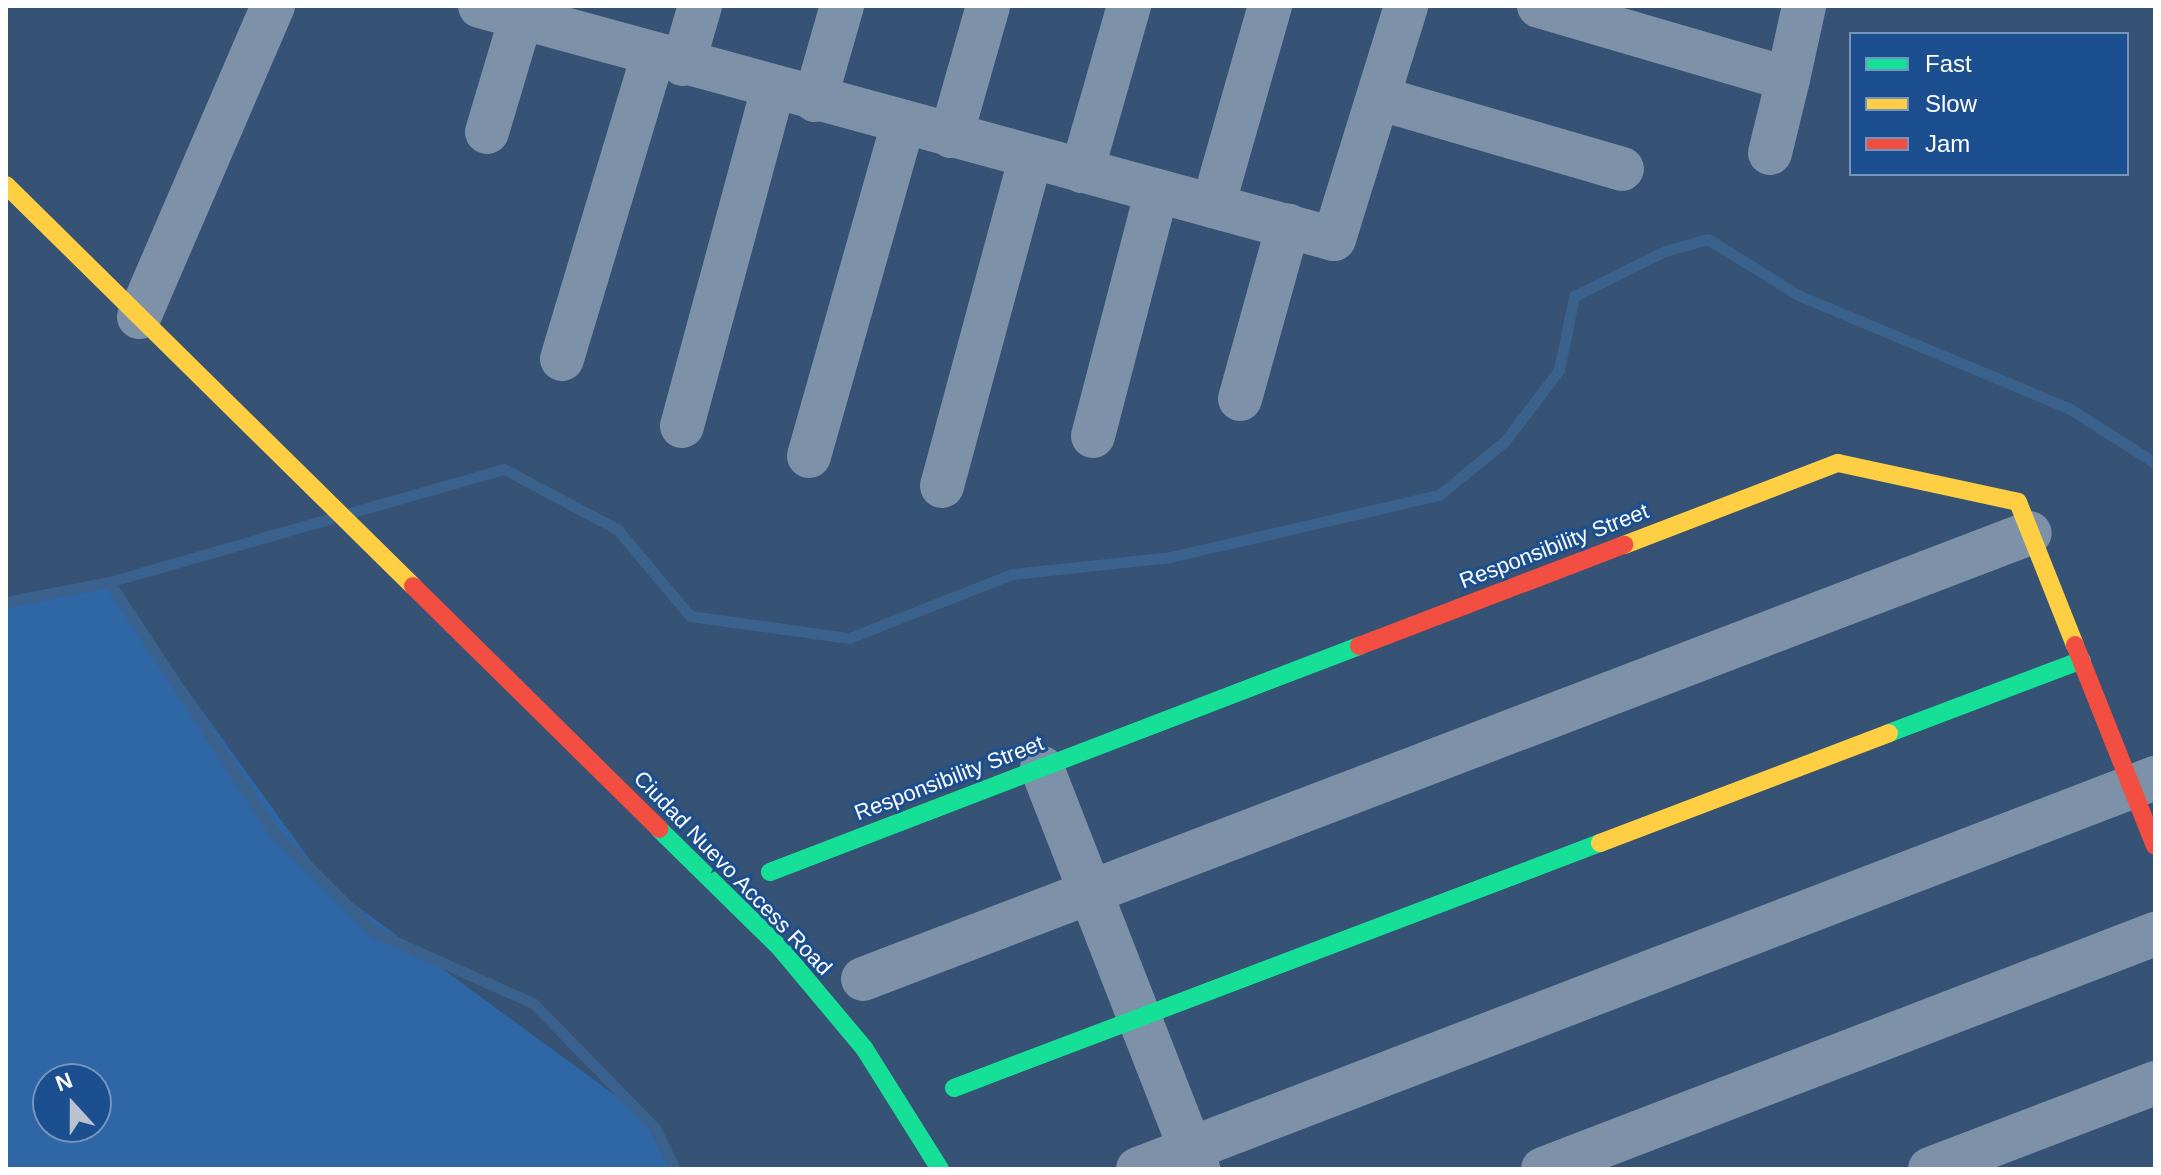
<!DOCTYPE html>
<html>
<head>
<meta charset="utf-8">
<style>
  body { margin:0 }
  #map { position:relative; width:2161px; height:1175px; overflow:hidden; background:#365274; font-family:Helvetica,sans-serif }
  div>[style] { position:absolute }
  .green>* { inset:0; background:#2f66a5 }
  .stream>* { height:11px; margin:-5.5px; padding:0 5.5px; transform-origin:5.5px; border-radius:5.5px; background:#3b618d }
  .street>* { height:44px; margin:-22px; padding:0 22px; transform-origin:22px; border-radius:22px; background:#7d92a8 }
  .fast>* { height:18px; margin:-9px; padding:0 9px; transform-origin:9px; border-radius:9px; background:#16e098 }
  .slow>* { height:18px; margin:-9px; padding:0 9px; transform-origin:9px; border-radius:9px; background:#ffcf43 }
  .jam>* { height:18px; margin:-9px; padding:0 9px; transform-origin:9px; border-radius:9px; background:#f24e42 }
  span { translate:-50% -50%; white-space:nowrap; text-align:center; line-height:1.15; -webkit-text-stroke:6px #1b4f8f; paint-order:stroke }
  .street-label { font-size:22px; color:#fff }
  .frame { position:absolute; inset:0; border:8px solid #fff; pointer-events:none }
  .legend { position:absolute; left:1849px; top:32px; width:280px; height:144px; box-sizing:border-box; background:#1b4f8f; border:2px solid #7695bc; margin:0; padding:10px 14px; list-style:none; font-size:24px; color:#fff }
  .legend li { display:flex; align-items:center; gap:16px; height:40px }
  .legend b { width:40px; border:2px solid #7695bc }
  .north { position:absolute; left:32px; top:1063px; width:80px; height:80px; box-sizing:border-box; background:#1b4f8f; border:2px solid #7695bc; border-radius:50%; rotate:339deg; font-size:22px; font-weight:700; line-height:32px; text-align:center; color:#fff }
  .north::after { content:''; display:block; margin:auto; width:28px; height:36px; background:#b9c2ce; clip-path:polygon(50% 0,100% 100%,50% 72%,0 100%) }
</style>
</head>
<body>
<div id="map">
  <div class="green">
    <i style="clip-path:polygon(evenodd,109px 582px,328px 885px,642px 1115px,670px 1169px,6px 1169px,6px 602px,109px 582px,48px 1079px,96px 1079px,96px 1127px,48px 1127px,48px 1079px)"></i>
  </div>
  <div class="stream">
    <i style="left:353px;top:512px;width:157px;rotate:-15.9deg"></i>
    <i style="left:504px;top:469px;width:128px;rotate:28deg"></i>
    <i style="left:617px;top:529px;width:114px;rotate:50deg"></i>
    <i style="left:690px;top:616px;width:161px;rotate:7.9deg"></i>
    <i style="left:849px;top:638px;width:175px;rotate:-21.4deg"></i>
    <i style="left:1012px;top:574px;width:159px;rotate:-6.1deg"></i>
    <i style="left:1170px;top:557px;width:276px;rotate:-13deg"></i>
    <i style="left:1439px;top:495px;width:85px;rotate:-39.3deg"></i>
    <i style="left:1505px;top:441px;width:89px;rotate:-52.7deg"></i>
    <i style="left:1559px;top:370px;width:76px;rotate:-78.5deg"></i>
    <i style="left:1574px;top:296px;width:102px;rotate:-26.3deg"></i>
    <i style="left:1665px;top:251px;width:45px;rotate:-15.6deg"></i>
    <i style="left:1708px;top:239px;width:106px;rotate:31.9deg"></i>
    <i style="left:1798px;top:295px;width:295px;rotate:22.7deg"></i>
    <i style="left:2070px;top:409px;width:101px;rotate:32.4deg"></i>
    <i style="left:109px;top:582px;width:300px;rotate:56.6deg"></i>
    <i style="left:274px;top:832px;width:141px;rotate:45deg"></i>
    <i style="left:374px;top:932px;width:174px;rotate:24.1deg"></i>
    <i style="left:533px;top:1003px;width:175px;rotate:45.7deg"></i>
    <i style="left:655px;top:1128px;width:46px;rotate:64deg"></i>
    <i style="left:6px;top:602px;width:105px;rotate:-11deg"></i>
    <i style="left:109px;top:582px;width:229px;rotate:-16deg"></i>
  </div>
  <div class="street">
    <i style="left:480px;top:6px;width:885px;rotate:15.26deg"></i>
    <i style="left:1334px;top:239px;width:244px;rotate:-72.8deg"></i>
    <i style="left:1539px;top:6px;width:259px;rotate:16.3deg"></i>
    <i style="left:1788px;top:79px;width:75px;rotate:-77.6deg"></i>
    <i style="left:683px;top:64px;width:60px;rotate:-73.7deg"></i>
    <i style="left:1378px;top:98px;width:254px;rotate:16.2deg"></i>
    <i style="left:815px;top:100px;width:98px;rotate:-74deg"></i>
    <i style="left:487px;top:132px;width:119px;rotate:-73.4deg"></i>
    <i style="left:951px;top:136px;width:135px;rotate:-74.1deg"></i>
    <i style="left:1770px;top:153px;width:76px;rotate:-76.3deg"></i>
    <i style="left:1082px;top:171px;width:172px;rotate:-74.1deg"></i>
    <i style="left:1213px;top:206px;width:208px;rotate:-74.1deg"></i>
    <i style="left:139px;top:317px;width:339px;rotate:-66.7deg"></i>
    <i style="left:562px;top:359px;width:316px;rotate:-73.3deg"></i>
    <i style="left:1240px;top:399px;width:180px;rotate:-74.5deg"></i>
    <i style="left:682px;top:426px;width:350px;rotate:-74.9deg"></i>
    <i style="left:1093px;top:436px;width:253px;rotate:-75.4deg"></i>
    <i style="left:809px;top:456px;width:346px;rotate:-74.2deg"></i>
    <i style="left:942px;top:486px;width:341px;rotate:-74.9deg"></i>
    <i style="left:1042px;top:768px;width:430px;rotate:68.7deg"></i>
    <i style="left:863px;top:979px;width:1249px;rotate:-20.92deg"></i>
    <i style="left:1138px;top:1169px;width:1090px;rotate:-21.03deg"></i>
    <i style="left:1543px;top:1169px;width:656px;rotate:-21.01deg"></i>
    <i style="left:1930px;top:1169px;width:241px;rotate:-20.9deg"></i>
  </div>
  <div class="fast">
    <i style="left:1889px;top:733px;width:206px;rotate:-20.7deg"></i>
    <i style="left:659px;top:829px;width:170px;rotate:44.5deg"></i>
    <i style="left:780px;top:948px;width:131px;rotate:50deg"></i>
    <i style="left:864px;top:1048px;width:143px;rotate:57.9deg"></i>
    <i style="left:770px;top:872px;width:631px;rotate:-20.99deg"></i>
    <i style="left:954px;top:1088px;width:691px;rotate:-20.77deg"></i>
  </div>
  <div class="slow">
    <i style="left:6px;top:185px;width:571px;rotate:44.57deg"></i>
    <i style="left:1624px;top:545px;width:229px;rotate:-21deg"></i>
    <i style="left:1838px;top:463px;width:184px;rotate:12.2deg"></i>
    <i style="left:2018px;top:502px;width:154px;rotate:68.3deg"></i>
    <i style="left:1600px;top:843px;width:309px;rotate:-20.8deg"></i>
  </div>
  <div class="jam">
    <i style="left:413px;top:586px;width:346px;rotate:44.6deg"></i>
    <i style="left:2075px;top:645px;width:216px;rotate:68.3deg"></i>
    <i style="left:1359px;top:646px;width:284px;rotate:-20.9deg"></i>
  </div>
  <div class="street-label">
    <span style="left:1554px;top:546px;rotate:-21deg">Responsibility Street</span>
    <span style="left:949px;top:778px;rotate:-21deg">Responsibility Street</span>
    <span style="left:733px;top:873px;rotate:46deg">Ciudad Nuevo Access Road</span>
  </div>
  <div class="frame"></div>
  <ul class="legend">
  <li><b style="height:10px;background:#16e098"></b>Fast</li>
  <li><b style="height:10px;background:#ffcf43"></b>Slow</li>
  <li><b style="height:10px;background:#f24e42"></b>Jam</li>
  </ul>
  <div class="north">N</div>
</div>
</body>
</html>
